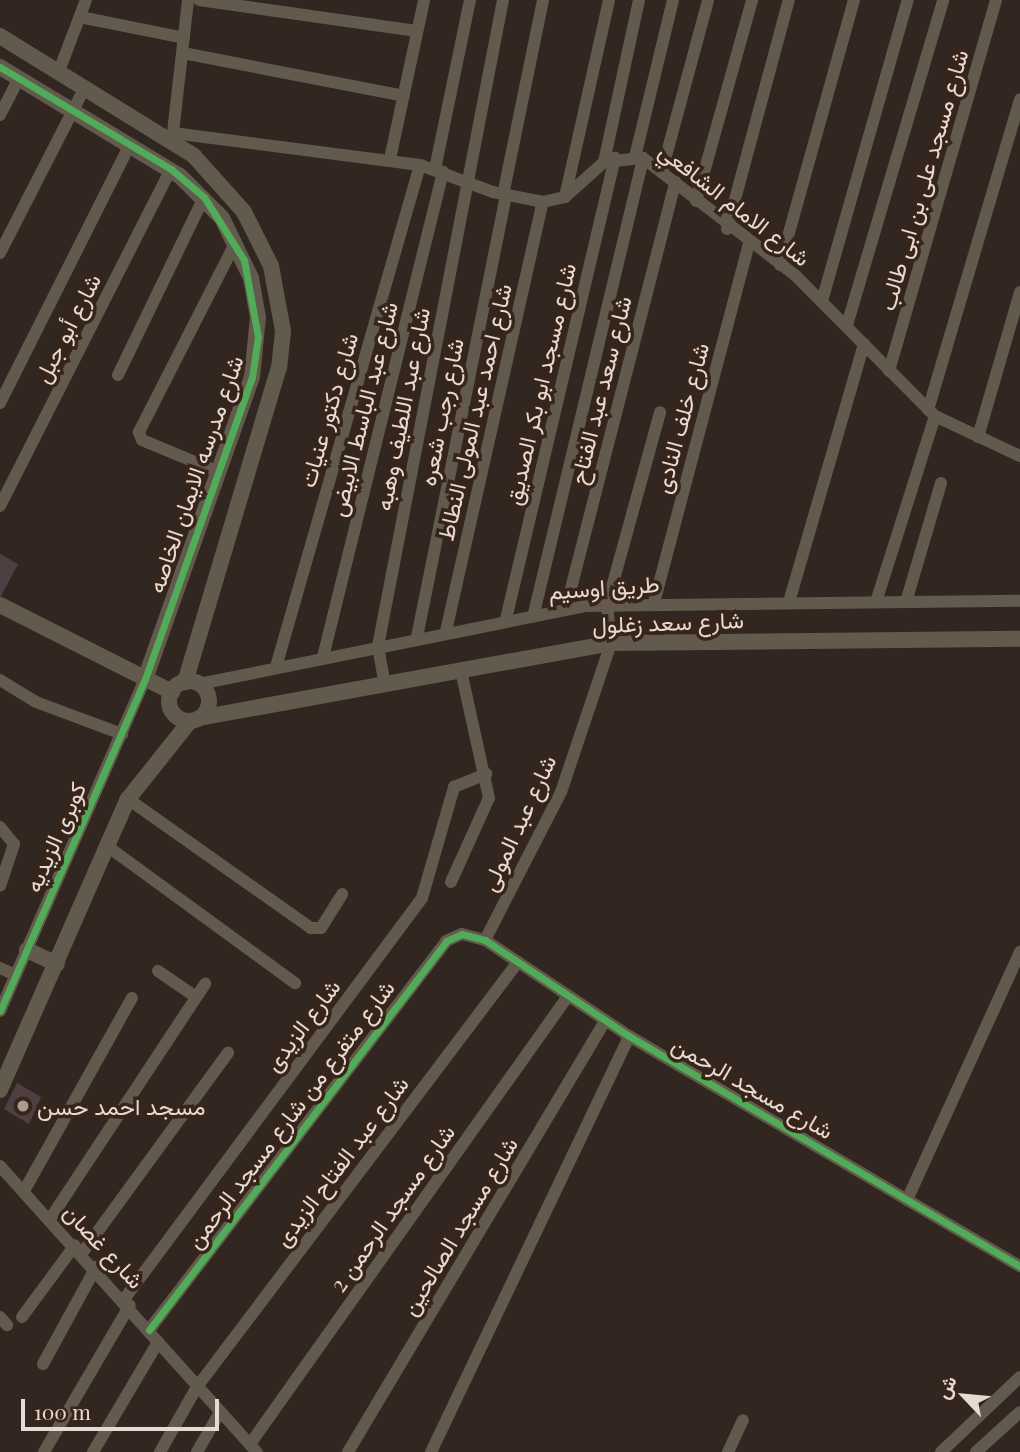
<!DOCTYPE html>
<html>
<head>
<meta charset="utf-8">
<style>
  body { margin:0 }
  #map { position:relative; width:1020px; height:1452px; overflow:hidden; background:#312620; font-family:"Playfair Display",Vazirmatn,serif }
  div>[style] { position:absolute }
  .building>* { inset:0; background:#4e4042 }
  .minor>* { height:12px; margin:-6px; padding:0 6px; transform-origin:6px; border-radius:6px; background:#615a4d }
  .tertiary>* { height:16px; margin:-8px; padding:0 8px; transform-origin:8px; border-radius:8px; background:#615a4d }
  .tertiary>.ring { margin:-8px; padding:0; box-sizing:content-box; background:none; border:16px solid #615a4d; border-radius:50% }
  .cycleway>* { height:7px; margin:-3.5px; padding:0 3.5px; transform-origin:3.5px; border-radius:3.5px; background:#51ab58 }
  .dots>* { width:19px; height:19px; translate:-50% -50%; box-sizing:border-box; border:4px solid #37251a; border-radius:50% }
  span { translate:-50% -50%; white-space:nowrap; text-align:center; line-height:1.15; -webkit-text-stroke:7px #37251a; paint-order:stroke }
  .street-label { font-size:23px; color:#e6dad3 }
  .poi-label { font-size:23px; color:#e6dad3 }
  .left { translate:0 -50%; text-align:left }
  .north { position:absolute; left:929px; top:1361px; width:70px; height:70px; -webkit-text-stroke:5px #37251a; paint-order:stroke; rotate:296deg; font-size:19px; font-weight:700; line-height:28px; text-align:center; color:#e6dad3 }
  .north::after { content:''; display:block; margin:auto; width:24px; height:32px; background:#e6dad3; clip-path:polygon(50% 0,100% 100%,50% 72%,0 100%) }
  .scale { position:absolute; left:21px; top:1399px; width:198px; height:32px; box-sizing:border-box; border:4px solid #e6dad3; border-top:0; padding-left:9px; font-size:21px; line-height:24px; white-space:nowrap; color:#e6dad3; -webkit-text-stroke:5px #37251a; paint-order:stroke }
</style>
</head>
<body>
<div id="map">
  <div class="building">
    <i style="clip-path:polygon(0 554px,18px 564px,0 598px)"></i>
    <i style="clip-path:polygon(17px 1083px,41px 1097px,29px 1124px,4px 1109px)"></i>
  </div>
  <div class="minor">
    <i style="left:199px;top:0;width:220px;rotate:8.1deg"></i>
    <i style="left:80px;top:17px;width:106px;rotate:11.4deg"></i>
    <i style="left:183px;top:53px;width:225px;rotate:11deg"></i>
    <i style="left:59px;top:71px;width:76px;rotate:-69.2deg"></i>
    <i style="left:0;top:115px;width:42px;rotate:-62.8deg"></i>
    <i style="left:173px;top:133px;width:249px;rotate:7.4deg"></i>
    <i style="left:420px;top:165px;width:78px;rotate:20.3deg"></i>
    <i style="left:493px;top:192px;width:51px;rotate:11.3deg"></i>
    <i style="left:543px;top:202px;width:23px;rotate:-13deg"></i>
    <i style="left:565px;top:197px;width:52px;rotate:-41.9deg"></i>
    <i style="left:604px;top:162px;width:39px;rotate:-6deg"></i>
    <i style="left:643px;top:158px;width:192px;rotate:37.6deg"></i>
    <i style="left:795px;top:275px;width:199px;rotate:45.2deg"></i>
    <i style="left:935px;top:416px;width:94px;rotate:25.2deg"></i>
    <i style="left:172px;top:141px;width:142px;rotate:-83.5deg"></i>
    <i style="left:635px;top:157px;width:162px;rotate:-76.4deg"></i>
    <i style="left:390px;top:159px;width:163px;rotate:-77.9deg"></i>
    <i style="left:604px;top:162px;width:166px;rotate:-77.8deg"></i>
    <i style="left:435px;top:169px;width:173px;rotate:-78.3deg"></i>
    <i style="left:662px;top:171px;width:177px;rotate:-74.9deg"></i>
    <i style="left:503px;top:195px;width:199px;rotate:-78.4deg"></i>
    <i style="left:565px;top:197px;width:202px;rotate:-77.4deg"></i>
    <i style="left:696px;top:201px;width:209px;rotate:-74.4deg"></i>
    <i style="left:727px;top:229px;width:237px;rotate:-74.9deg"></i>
    <i style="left:0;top:253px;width:186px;rotate:-62.9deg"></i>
    <i style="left:780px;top:265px;width:275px;rotate:-74.4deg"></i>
    <i style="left:822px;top:301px;width:313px;rotate:-74.1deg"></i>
    <i style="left:847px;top:325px;width:339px;rotate:-73.5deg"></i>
    <i style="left:889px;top:371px;width:386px;rotate:-73.9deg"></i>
    <i style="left:118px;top:375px;width:198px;rotate:-64.2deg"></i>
    <i style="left:0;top:403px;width:289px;rotate:-63.3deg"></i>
    <i style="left:928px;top:410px;width:324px;rotate:-73.5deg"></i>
    <i style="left:978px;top:437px;width:151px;rotate:-73.8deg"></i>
    <i style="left:219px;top:472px;width:83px;rotate:-157.4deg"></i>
    <i style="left:142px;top:440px;width:9px;rotate:-111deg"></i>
    <i style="left:139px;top:432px;width:213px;rotate:-63deg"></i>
    <i style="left:0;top:506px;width:378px;rotate:-63.1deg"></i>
    <i style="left:789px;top:602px;width:269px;rotate:-73.8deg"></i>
    <i style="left:876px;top:602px;width:195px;rotate:-72.4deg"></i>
    <i style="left:906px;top:602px;width:124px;rotate:-73.6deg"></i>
    <i style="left:654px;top:603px;width:371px;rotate:-75.2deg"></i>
    <i style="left:566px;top:608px;width:440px;rotate:-75.6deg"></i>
    <i style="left:534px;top:613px;width:468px;rotate:-76.5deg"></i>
    <i style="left:506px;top:619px;width:474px;rotate:-76.7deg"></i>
    <i style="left:446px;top:631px;width:440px;rotate:-77.3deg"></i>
    <i style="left:417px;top:637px;width:450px;rotate:-78.6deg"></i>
    <i style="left:323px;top:657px;width:500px;rotate:-76.1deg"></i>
    <i style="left:276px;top:667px;width:522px;rotate:-73.99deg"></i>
    <i style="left:0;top:680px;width:42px;rotate:31.4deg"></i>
    <i style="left:36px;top:702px;width:92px;rotate:20.4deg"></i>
    <i style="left:199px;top:684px;width:395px;rotate:-11.4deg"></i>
    <i style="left:586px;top:606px;width:434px;rotate:-0.7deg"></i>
    <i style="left:385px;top:686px;width:41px;rotate:-99.9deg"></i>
    <i style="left:378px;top:646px;width:658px;rotate:-79.05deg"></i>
    <i style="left:128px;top:799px;width:224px;rotate:35.2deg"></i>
    <i style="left:311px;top:928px;width:10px"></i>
    <i style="left:321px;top:928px;width:40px;rotate:-58deg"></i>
    <i style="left:0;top:827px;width:22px;rotate:51deg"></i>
    <i style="left:14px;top:844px;width:44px;rotate:108.4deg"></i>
    <i style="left:107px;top:846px;width:233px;rotate:36.1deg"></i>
    <i style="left:451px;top:882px;width:92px;rotate:-65.7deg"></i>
    <i style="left:489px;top:798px;width:130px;rotate:-102.4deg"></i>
    <i style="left:485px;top:940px;width:166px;rotate:-62.8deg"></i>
    <i style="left:561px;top:792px;width:157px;rotate:-71.4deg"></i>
    <i style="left:611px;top:643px;width:38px;rotate:-96deg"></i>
    <i style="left:607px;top:605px;width:200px;rotate:-74.6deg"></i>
    <i style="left:0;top:968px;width:17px;rotate:24deg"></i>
    <i style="left:158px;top:971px;width:46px;rotate:34.4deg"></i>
    <i style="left:0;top:1011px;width:362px;rotate:-66.4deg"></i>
    <i style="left:0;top:1166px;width:385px;rotate:48.1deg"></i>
    <i style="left:24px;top:1191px;width:221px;rotate:-60.8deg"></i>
    <i style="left:907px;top:1200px;width:273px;rotate:-65.5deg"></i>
    <i style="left:50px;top:1219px;width:282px;rotate:-56.6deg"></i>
    <i style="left:82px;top:1253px;width:248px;rotate:-53.9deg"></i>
    <i style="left:125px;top:1298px;width:498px;rotate:-53.4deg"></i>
    <i style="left:422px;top:898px;width:116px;rotate:-73.9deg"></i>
    <i style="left:454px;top:787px;width:35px;rotate:-22deg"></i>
    <i style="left:0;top:1317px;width:11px;rotate:49deg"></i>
    <i style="left:22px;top:1317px;width:89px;rotate:-53.6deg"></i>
    <i style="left:149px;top:1330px;width:489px;rotate:-52.6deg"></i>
    <i style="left:446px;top:941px;width:17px;rotate:-24deg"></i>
    <i style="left:462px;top:934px;width:24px;rotate:15deg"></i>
    <i style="left:485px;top:940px;width:173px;rotate:33.7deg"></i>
    <i style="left:629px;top:1036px;width:454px;rotate:30.5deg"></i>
    <i style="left:43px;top:1364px;width:111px;rotate:-61.3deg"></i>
    <i style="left:250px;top:1444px;width:549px;rotate:-54.63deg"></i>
    <i style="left:44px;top:1452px;width:170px;rotate:-59.7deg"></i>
    <i style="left:93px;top:1452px;width:128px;rotate:-59.4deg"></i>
    <i style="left:160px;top:1452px;width:75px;rotate:-60.4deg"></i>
    <i style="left:197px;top:1387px;width:533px;rotate:-52.94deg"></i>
    <i style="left:197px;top:1452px;width:46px;rotate:-60.1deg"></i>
    <i style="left:348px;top:1452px;width:502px;rotate:-59.19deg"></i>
    <i style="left:431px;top:1452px;width:461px;rotate:-64.5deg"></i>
    <i style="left:728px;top:1452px;width:35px;rotate:-65deg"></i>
    <i style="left:941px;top:1452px;width:109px;rotate:-43.5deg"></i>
    <i style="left:976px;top:1452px;width:59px;rotate:-42.3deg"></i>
  </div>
  <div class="tertiary">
    <i style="left:0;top:36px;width:228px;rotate:31.7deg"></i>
    <i style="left:194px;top:156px;width:75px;rotate:48.2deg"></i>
    <i style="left:244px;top:212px;width:60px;rotate:63.4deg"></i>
    <i style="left:271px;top:266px;width:66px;rotate:79.5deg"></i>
    <i style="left:283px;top:331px;width:36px;rotate:96deg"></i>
    <i style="left:279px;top:367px;width:329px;rotate:106.6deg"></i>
    <i style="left:0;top:67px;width:210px;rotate:31.2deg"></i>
    <i style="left:180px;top:176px;width:59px;rotate:45deg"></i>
    <i style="left:222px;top:218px;width:67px;rotate:64.2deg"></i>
    <i style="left:251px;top:278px;width:40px;rotate:80deg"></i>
    <i style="left:258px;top:317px;width:60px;rotate:95.7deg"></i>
    <i style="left:252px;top:377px;width:320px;rotate:109.5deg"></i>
    <i style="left:0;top:605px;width:193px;rotate:26.8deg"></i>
    <i class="ring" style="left:169px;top:681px;width:24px;height:24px"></i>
    <i style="left:199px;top:718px;width:419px;rotate:-10.3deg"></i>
    <i style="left:611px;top:643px;width:409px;rotate:-0.6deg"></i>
    <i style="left:27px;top:950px;width:33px;rotate:25deg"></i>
    <i style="left:0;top:1090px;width:318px;rotate:-66.3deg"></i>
    <i style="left:128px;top:799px;width:100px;rotate:-51.5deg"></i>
  </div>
  <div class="cycleway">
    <i style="left:0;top:67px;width:199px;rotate:30.8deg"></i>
    <i style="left:171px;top:169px;width:43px;rotate:40.3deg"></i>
    <i style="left:204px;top:197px;width:75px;rotate:57.6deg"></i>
    <i style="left:244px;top:260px;width:78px;rotate:79.7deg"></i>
    <i style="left:258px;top:337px;width:40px;rotate:98.5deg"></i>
    <i style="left:252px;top:377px;width:320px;rotate:109.5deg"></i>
    <i style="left:145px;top:679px;width:362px;rotate:113.6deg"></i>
    <i style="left:149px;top:1330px;width:489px;rotate:-52.6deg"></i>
    <i style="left:446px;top:941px;width:17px;rotate:-24deg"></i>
    <i style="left:462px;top:934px;width:24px;rotate:15deg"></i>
    <i style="left:485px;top:940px;width:173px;rotate:33.7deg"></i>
    <i style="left:629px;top:1036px;width:454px;rotate:30.5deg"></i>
  </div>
  <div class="dots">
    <i style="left:23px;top:1106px;background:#a79b94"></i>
  </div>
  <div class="street-label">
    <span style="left:923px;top:180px;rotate:-74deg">شارع مسجد على بن ابى طالب</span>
    <span style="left:735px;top:204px;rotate:38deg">شارع الامام الشافعي</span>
    <span style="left:67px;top:328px;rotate:-63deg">شارع أبو جبل</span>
    <span style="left:540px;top:384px;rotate:-77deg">شارع مسجد ابو بكر الصديق</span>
    <span style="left:600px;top:390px;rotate:-76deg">شارع سعد عبد الفتاح</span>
    <span style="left:363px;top:409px;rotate:-76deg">شارع عبد الباسط الابيض</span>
    <span style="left:402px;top:409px;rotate:-79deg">شارع عبد اللطيف وهبه</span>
    <span style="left:328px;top:410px;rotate:-74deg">شارع دكتور عنيات</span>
    <span style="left:441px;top:412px;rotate:-79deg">شارع رجب شعره</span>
    <span style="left:474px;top:412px;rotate:-77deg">شارع احمد عبد المولى النطاط</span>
    <span style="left:681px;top:418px;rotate:-75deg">شارع خلف النادى</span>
    <span style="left:195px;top:474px;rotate:-71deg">شارع مدرسه الايمان الخاصه</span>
    <span style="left:604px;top:587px;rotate:-4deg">طريق اوسيم</span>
    <span style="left:668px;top:622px;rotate:-2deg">شارع سعد زغلول</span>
    <span style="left:518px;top:823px;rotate:-65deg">شارع عبد المولى</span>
    <span style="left:55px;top:837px;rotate:-66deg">كوبرى الزيديه</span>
    <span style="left:302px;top:1025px;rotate:-53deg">شارع الزيدى</span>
    <span style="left:753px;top:1087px;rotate:30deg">شارع مسجد الرحمن</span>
    <span style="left:290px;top:1114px;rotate:-53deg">شارع متفرع من شارع مسجد الرحمن</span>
    <span style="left:341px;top:1161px;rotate:-53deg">شارع عبد الفتاح الزيدى</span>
    <span style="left:392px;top:1208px;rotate:-55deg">شارع مسجد الرحمن 2</span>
    <span style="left:459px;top:1226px;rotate:-59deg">شارع مسجد الصالحين</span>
    <span style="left:104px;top:1246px;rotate:47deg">شارع غصان</span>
  </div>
  <div class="poi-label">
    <span class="left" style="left:37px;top:1106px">مسجد احمد حسن</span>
  </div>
  <div class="north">ش</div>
  <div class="scale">100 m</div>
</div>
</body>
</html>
